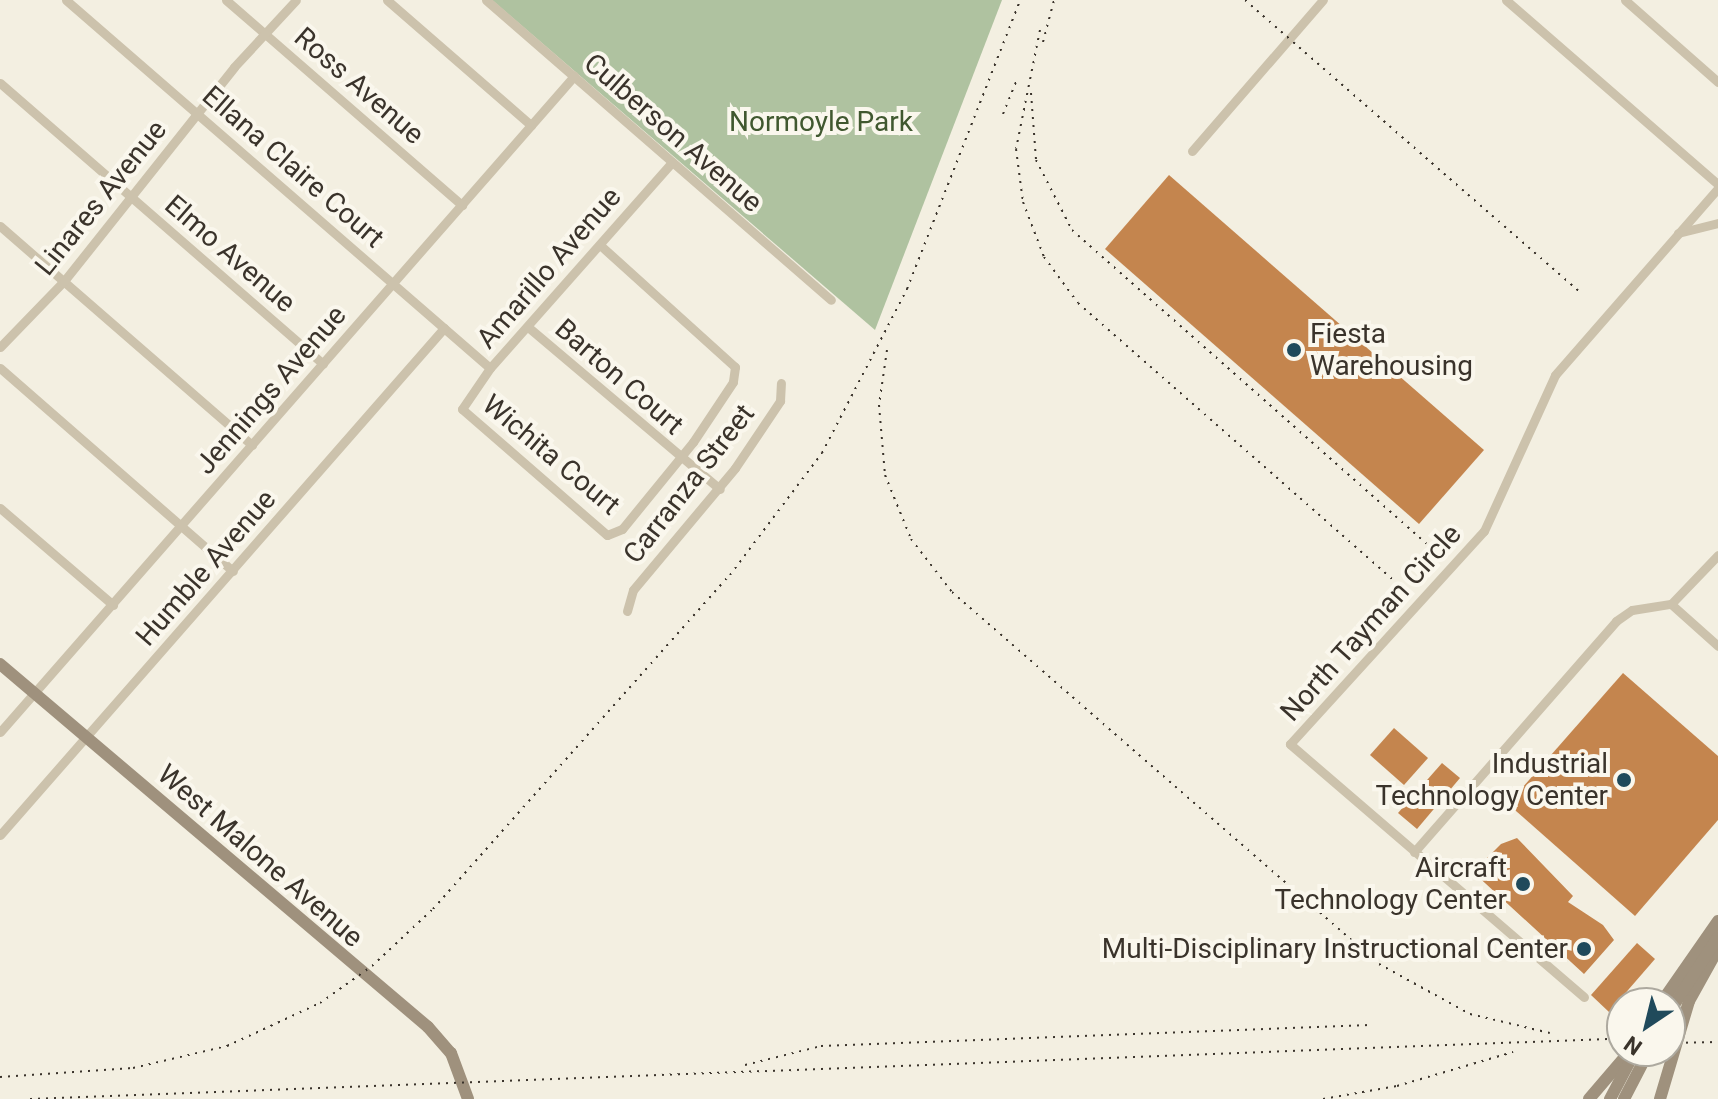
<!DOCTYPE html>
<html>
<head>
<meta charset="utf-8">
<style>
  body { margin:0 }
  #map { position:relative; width:1718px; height:1099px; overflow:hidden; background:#f3efe1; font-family:Roboto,sans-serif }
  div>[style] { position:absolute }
  .green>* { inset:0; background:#afc2a0 }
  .building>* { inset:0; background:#c4854e }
  .street>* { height:9px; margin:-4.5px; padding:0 4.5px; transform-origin:4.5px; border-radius:4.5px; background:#ccc2ac }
  .secondary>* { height:12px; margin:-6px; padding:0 6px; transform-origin:6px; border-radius:6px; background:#9f917d }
  .rail>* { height:2px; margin-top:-1px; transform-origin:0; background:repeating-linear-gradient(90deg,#3a332b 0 2px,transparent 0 8px) }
  .secondary-bridge>* { height:12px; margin:-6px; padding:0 6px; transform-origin:6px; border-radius:6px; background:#9f917d }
  .dots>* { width:22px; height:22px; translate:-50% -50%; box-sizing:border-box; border:4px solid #faf7ed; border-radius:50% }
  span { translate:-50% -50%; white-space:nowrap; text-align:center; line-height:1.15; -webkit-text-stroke:8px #faf7ed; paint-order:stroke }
  .street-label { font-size:28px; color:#3a332b }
  .park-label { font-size:28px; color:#40582f }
  .poi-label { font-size:28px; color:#3a332b }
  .left { translate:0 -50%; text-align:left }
  .right { translate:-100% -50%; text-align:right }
  .north { position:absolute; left:1606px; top:987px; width:80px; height:80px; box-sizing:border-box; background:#faf7ed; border:2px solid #ada99f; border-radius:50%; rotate:215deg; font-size:22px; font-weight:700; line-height:32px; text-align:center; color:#3a332b }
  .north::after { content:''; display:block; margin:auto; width:28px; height:36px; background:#204a5b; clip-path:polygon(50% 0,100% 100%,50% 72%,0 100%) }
</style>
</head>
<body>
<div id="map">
  <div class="green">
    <i style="clip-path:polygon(492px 0,1002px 0,875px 330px)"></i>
  </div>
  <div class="building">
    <i style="clip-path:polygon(1169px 175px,1484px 450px,1419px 524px,1105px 249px)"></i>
    <i style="clip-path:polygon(1623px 673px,1718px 756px,1718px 820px,1635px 916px,1508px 804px)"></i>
    <i style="clip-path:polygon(1394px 728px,1428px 758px,1404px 785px,1370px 755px)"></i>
    <i style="clip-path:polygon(1442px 763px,1460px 778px,1417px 829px,1398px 813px)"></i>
    <i style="clip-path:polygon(1517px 838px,1573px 896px,1568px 902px,1603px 925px,1614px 940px,1584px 974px,1473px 872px,1501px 844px)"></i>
    <i style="clip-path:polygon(1637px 943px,1655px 959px,1609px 1012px,1591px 995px)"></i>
  </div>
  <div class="street">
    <i style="left:66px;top:0;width:561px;rotate:40.96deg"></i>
    <i style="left:226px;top:0;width:313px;rotate:41deg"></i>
    <i style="left:387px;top:0;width:191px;rotate:41deg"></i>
    <i style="left:486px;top:0;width:457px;rotate:41deg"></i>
    <i style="left:1506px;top:0;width:281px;rotate:41deg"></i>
    <i style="left:1625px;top:0;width:124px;rotate:41.4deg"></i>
    <i style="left:0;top:83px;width:428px;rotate:41deg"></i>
    <i style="left:1192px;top:151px;width:200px;rotate:-49.1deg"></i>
    <i style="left:0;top:226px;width:334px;rotate:41deg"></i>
    <i style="left:1678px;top:233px;width:41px;rotate:-14deg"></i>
    <i style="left:600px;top:245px;width:182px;rotate:42.1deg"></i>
    <i style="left:735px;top:367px;width:15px;rotate:98deg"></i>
    <i style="left:733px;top:382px;width:72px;rotate:123.7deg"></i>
    <i style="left:693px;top:442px;width:112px;rotate:129.2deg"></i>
    <i style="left:622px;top:529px;width:16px;rotate:158deg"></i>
    <i style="left:607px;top:535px;width:192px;rotate:-139deg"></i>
    <i style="left:462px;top:409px;width:50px;rotate:-55.7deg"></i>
    <i style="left:490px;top:368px;width:275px;rotate:-48.5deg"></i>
    <i style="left:528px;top:327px;width:251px;rotate:40.2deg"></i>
    <i style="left:0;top:347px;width:92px;rotate:-45.9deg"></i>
    <i style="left:64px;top:281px;width:273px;rotate:-51.5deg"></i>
    <i style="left:234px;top:67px;width:91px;rotate:-47.2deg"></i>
    <i style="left:0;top:368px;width:309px;rotate:41.1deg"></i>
    <i style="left:0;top:508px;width:149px;rotate:40.6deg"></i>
    <i style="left:1671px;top:604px;width:63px;rotate:41.8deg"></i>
    <i style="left:627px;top:611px;width:22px;rotate:-74deg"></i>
    <i style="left:633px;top:590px;width:159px;rotate:-50.1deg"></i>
    <i style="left:735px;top:468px;width:81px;rotate:-56.1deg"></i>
    <i style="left:780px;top:401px;width:18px;rotate:-87deg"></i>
    <i style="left:0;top:732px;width:872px;rotate:-48.81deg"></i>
    <i style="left:0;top:835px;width:674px;rotate:-48.79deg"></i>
    <i style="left:1414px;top:852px;width:307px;rotate:-48.8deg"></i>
    <i style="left:1616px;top:621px;width:19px;rotate:-35deg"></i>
    <i style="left:1632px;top:610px;width:39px;rotate:-9deg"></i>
    <i style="left:1671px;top:604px;width:68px;rotate:-46.2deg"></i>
    <i style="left:1584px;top:997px;width:388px;rotate:-139.3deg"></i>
    <i style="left:1290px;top:744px;width:288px;rotate:-47.7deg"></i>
    <i style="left:1484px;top:531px;width:171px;rotate:-65.5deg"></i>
    <i style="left:1555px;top:375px;width:248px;rotate:-48.9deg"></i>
  </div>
  <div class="secondary">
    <i style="left:0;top:664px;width:561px;rotate:40.3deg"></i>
    <i style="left:428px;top:1027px;width:35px;rotate:49deg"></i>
    <i style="left:451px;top:1053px;width:49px;rotate:69.7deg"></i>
    <i style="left:1689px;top:1001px;width:60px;rotate:-60.9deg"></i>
    <i style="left:1661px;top:1003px;width:100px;rotate:-55.2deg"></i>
    <i style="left:1670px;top:1011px;width:88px;rotate:-57deg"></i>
    <i style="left:1589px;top:1099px;width:63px;rotate:-49.5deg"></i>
    <i style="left:1610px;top:1099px;width:43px;rotate:-62.2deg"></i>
    <i style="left:1624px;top:1099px;width:54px;rotate:-62.5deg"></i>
  </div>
  <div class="rail">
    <i style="left:1245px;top:0;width:447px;rotate:41.1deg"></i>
    <i style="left:1040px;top:30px;width:121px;rotate:101.4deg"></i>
    <i style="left:1016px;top:149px;width:53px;rotate:82.5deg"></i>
    <i style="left:1023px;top:202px;width:59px;rotate:69.1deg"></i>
    <i style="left:1044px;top:257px;width:57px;rotate:53.5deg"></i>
    <i style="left:1078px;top:303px;width:426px;rotate:41.3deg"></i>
    <i style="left:1043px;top:42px;width:43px;rotate:-75.3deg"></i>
    <i style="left:1031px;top:93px;width:67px;rotate:85.7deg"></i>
    <i style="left:1036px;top:160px;width:79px;rotate:62.8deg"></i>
    <i style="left:1072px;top:230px;width:473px;rotate:41.5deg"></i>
    <i style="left:1003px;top:114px;width:38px;rotate:-68deg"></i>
    <i style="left:887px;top:350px;width:56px;rotate:98.3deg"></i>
    <i style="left:879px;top:405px;width:70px;rotate:85.1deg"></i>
    <i style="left:885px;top:475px;width:69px;rotate:67.9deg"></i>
    <i style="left:911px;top:539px;width:67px;rotate:52.3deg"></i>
    <i style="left:952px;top:592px;width:566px;rotate:41.06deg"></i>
    <i style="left:1379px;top:964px;width:104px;rotate:28.8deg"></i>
    <i style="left:1470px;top:1014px;width:82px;rotate:13.4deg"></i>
    <i style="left:1670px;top:1043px;width:48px;rotate:-1.2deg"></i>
    <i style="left:745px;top:1065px;width:78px;rotate:-14deg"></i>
    <i style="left:821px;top:1046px;width:549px;rotate:-2.19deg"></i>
    <i style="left:0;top:1077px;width:133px;rotate:-3.9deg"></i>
    <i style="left:133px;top:1068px;width:97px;rotate:-13.2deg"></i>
    <i style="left:227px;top:1046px;width:102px;rotate:-24.8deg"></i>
    <i style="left:320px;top:1003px;width:64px;rotate:-35.4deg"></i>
    <i style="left:372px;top:966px;width:83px;rotate:-43.1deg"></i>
    <i style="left:433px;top:909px;width:447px;rotate:-48.4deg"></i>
    <i style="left:730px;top:575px;width:153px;rotate:-53deg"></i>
    <i style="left:822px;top:453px;width:185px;rotate:-62.6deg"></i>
    <i style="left:907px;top:289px;width:310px;rotate:-68.6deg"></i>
    <i style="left:30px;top:1099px;width:1579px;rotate:-2.18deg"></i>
    <i style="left:1323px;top:1099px;width:75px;rotate:-10deg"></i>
    <i style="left:1397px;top:1086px;width:121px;rotate:-16.3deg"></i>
  </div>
  <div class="secondary-bridge">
    <i style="left:1660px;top:1099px;width:102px;rotate:-73.5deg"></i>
  </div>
  <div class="dots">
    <i style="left:1294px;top:350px;background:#204a5b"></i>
    <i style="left:1624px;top:780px;background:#204a5b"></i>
    <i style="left:1523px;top:884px;background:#204a5b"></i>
    <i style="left:1584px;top:949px;background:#204a5b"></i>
  </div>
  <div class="street-label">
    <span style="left:359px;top:86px;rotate:41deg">Ross Avenue</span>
    <span style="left:673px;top:133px;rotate:41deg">Culberson Avenue</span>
    <span style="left:293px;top:167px;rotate:41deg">Ellana Claire Court</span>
    <span style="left:101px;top:198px;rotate:-51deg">Linares Avenue</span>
    <span style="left:230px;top:254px;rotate:41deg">Elmo Avenue</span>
    <span style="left:549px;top:268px;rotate:-49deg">Amarillo Avenue</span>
    <span style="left:619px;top:377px;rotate:41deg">Barton Court</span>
    <span style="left:271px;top:390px;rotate:-49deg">Jennings Avenue</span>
    <span style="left:551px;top:455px;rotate:40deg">Wichita Court</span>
    <span style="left:689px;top:484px;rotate:-52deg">Carranza Street</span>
    <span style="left:206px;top:568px;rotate:-49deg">Humble Avenue</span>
    <span style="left:1371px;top:623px;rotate:-48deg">North Tayman Circle</span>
    <span style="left:260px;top:856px;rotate:41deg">West Malone Avenue</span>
  </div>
  <div class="park-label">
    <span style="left:821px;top:122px">Normoyle Park</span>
  </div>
  <div class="poi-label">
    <span class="left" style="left:1310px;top:350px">Fiesta<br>Warehousing</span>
    <span class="right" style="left:1608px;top:780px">Industrial<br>Technology Center</span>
    <span class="right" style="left:1507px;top:884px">Aircraft<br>Technology Center</span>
    <span class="right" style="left:1568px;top:949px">Multi-Disciplinary Instructional Center</span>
  </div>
  <div class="north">N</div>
</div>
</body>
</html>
